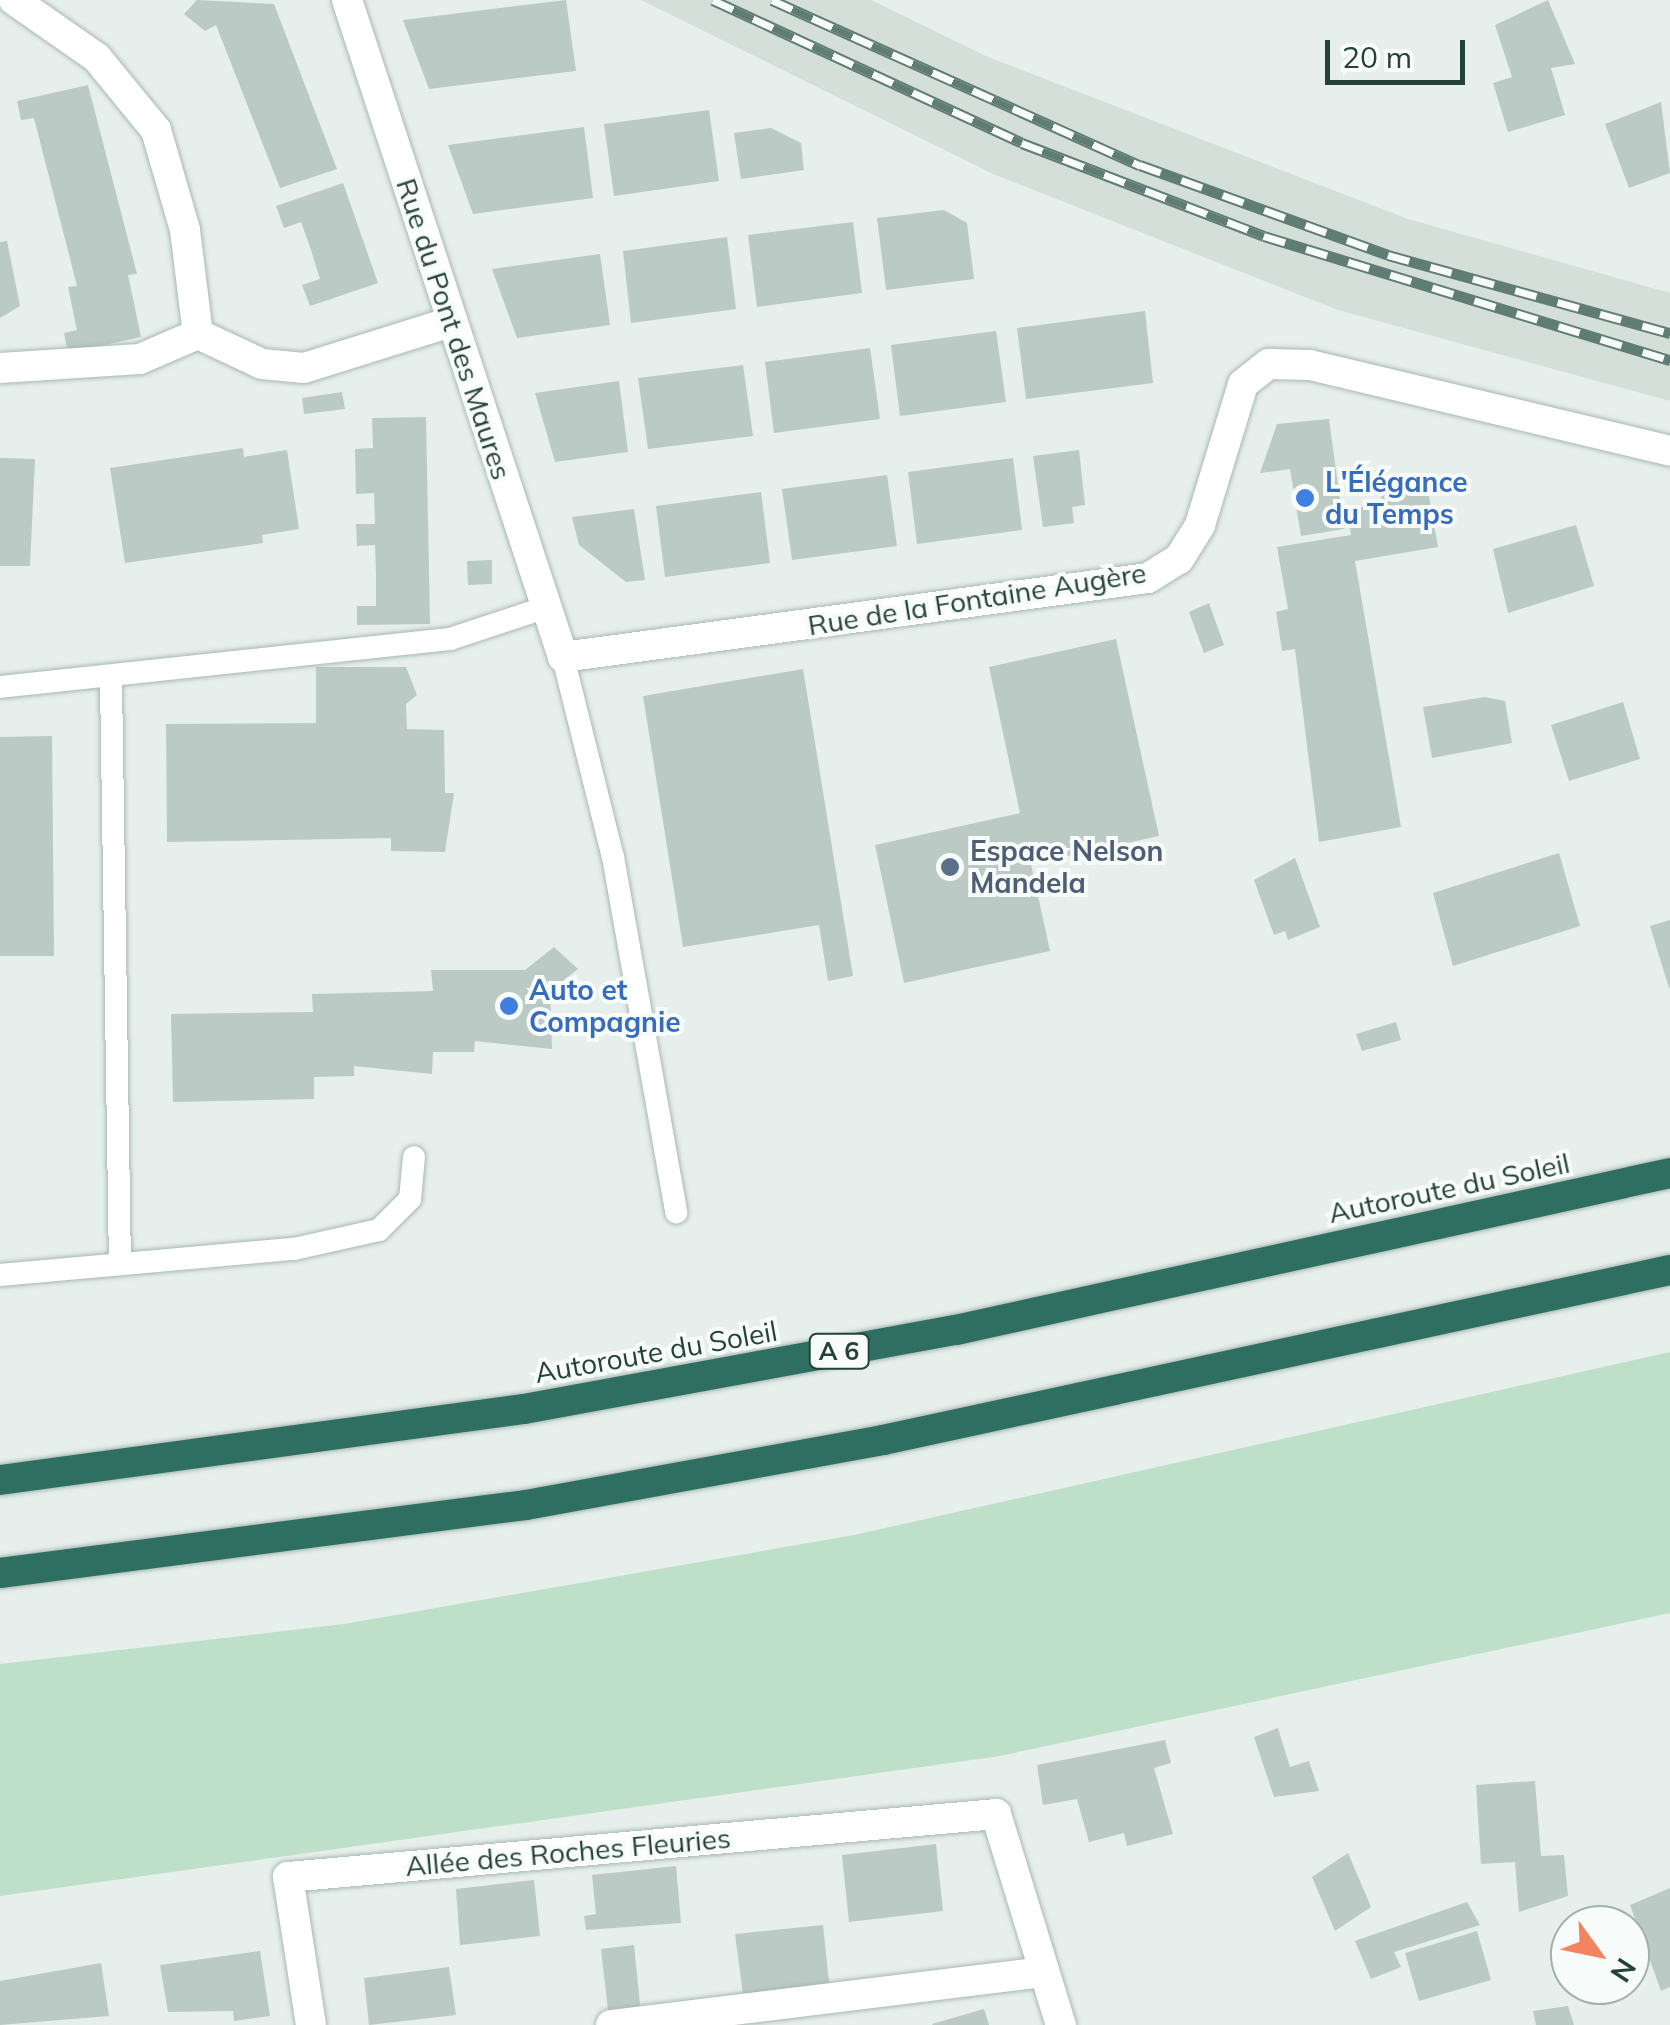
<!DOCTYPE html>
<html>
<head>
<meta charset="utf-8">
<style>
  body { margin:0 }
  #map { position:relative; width:1670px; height:2025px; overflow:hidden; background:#e6efeb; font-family:Mulish,sans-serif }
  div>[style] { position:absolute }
  .built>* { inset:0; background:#d4dfda }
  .green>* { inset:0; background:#bfe0c8 }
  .building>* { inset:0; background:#bbcac4 }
  .roads { filter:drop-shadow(0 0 2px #a8b8b2) drop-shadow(0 0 2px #a8b8b2) }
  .service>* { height:22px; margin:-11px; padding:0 11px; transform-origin:11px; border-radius:11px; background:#fff }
  .minor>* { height:30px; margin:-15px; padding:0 15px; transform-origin:15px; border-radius:15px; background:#fff }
  .motorway>* { height:30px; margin:-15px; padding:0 15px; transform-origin:15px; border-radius:15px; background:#2f6f62 }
  .rail>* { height:11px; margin-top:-5.5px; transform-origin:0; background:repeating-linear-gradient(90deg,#f7fbf9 0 22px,#5f7d75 0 44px); box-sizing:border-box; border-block:2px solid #5f7d75 }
  .dots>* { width:28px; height:28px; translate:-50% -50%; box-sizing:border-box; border:5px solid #f7fbf9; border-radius:50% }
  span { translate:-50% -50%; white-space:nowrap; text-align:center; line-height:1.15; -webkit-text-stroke:8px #f7fbf9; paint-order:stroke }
  .shield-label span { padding:2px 8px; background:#f7fbf9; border:2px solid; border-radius:8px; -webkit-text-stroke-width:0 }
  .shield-label { font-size:25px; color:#24423a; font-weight:700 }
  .street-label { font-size:28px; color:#24423a }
  .shop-label { font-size:28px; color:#366cbe; font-weight:700 }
  .left { translate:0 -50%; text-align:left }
  .service-label { font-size:28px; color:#4e5e75; font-weight:700 }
  .north { position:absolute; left:1550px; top:1905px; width:100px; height:100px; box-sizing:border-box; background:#f7fbf9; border:2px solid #a3b1ad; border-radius:50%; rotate:123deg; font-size:28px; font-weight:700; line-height:40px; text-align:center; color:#24423a }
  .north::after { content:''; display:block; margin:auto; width:35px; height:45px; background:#f4845f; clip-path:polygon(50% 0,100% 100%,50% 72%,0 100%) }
  .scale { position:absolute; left:1325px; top:40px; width:140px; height:45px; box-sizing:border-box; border:5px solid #24423a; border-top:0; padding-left:12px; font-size:30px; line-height:35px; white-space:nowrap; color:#24423a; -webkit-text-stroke:8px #f7fbf9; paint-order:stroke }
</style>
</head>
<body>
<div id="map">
  <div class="built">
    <i style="clip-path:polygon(641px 0,871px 0,988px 57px,1408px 219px,1670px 293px,1670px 401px,1338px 310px,993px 174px)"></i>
  </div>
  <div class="green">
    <i style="clip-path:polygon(1670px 1352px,1670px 1613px,1000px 1756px,0 1896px,0 1664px,344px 1624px,854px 1535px)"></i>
  </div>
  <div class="building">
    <i style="clip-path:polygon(197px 0,274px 4px,337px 169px,280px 188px,216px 25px,205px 31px,184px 14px)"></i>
    <i style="clip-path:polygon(566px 0,576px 71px,429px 89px,403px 20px)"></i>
    <i style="clip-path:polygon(1548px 0,1575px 64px,1551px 68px,1565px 115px,1508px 132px,1493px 83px,1512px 77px,1495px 25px)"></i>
    <i style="clip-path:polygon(88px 85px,137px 274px,128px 275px,141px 337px,68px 353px,64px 333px,77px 330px,68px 287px,77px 286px,34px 118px,21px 120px,17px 101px)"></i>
    <i style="clip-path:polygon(1661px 102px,1670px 173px,1629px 188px,1605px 124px)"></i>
    <i style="clip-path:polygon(709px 110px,719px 181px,614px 196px,604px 124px)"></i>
    <i style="clip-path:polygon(584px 127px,593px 198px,473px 214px,448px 145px)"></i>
    <i style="clip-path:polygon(771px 128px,801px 143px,804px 170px,741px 179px,734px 133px)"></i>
    <i style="clip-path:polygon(343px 183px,378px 283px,310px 306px,302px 285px,320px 279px,311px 250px,301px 222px,284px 228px,276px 206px)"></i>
    <i style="clip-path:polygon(944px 210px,967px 223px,974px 279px,886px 290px,877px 218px)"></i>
    <i style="clip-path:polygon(853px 222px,862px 293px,757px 307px,748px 235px)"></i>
    <i style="clip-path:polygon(727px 237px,736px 309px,631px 323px,623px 251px)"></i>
    <i style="clip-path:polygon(7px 241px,20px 306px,0 318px,0 242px)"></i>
    <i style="clip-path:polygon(600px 254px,610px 325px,517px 338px,492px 269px)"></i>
    <i style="clip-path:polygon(1145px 311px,1153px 383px,1026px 399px,1017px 328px)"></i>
    <i style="clip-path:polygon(996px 331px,1006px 402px,900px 416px,891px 345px)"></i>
    <i style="clip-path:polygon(870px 348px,880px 419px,774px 433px,765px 362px)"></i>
    <i style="clip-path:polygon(743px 365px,753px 436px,648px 449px,638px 378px)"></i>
    <i style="clip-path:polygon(619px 381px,628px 452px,555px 462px,535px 393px)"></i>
    <i style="clip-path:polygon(342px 392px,345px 409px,304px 414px,302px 398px)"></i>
    <i style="clip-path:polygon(426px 417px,430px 624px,357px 625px,357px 606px,376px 606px,376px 576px,375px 545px,357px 546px,356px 524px,375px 524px,374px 493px,356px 494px,355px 449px,373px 448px,372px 418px)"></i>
    <i style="clip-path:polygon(1329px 419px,1344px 529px,1301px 536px,1290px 469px,1260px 473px,1277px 424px)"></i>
    <i style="clip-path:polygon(243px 448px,244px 457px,287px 450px,299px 529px,262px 535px,263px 543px,125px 563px,110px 468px)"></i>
    <i style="clip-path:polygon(1079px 450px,1085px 505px,1072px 507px,1074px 523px,1043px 527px,1033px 456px)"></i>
    <i style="clip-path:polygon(0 458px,35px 459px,30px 566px,0 566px)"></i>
    <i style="clip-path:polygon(1013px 458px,1022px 530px,917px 544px,908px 472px)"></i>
    <i style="clip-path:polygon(1425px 473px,1438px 547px,1355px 561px,1401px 827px,1319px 842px,1295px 649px,1282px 651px,1276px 612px,1288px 609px,1277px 547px,1351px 535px,1347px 509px,1383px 504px,1378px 481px)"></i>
    <i style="clip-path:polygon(887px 475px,897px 546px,792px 560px,782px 489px)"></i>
    <i style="clip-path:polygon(761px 492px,770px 563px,665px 577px,656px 506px)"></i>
    <i style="clip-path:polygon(634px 509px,645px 580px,626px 582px,579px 545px,572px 517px)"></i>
    <i style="clip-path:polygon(1576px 525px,1594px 586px,1508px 613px,1493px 549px)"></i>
    <i style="clip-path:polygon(492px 560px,492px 584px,468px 585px,467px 561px)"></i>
    <i style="clip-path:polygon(1209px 603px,1224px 645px,1204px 653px,1189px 612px)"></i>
    <i style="clip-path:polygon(1116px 639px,1159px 836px,1031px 864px,1050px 951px,904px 983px,875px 845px,1020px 813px,989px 667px)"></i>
    <i style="clip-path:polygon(316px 667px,406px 667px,417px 695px,406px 704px,407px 729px,444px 730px,445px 793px,454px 793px,445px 852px,391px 851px,391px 838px,167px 842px,166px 724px,316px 723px)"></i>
    <i style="clip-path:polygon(803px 669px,853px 976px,828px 981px,819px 925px,683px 947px,643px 696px)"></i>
    <i style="clip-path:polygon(1485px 697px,1505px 701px,1512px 743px,1432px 758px,1423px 707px)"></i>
    <i style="clip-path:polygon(1623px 702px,1640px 759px,1569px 781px,1551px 725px)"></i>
    <i style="clip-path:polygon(52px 736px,54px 956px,0 956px,0 737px)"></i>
    <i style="clip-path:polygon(1559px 853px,1580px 926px,1453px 966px,1433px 893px)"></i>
    <i style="clip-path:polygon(1295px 858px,1320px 927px,1288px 940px,1285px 931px,1274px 935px,1254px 880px)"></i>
    <i style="clip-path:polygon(1670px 920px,1670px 988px,1669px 988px,1650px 926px)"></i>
    <i style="clip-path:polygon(554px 947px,578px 969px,550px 991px,552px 1049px,475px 1041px,474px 1052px,433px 1052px,432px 1074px,354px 1066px,354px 1076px,314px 1077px,314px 1099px,173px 1102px,171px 1014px,313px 1012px,312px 994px,433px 991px,431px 970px,525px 970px)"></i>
    <i style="clip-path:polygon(1396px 1022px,1401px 1040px,1362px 1051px,1356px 1034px)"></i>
    <i style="clip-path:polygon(1278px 1728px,1290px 1767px,1309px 1761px,1319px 1791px,1274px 1797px,1254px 1737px)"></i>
    <i style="clip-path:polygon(1165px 1740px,1171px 1763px,1154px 1768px,1173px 1834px,1127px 1846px,1124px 1833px,1089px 1842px,1077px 1799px,1043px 1805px,1037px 1765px)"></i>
    <i style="clip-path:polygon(1535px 1781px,1541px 1856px,1564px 1855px,1568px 1896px,1519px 1912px,1515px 1862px,1481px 1864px,1476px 1785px)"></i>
    <i style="clip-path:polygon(936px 1844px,943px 1911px,849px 1922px,842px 1855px)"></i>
    <i style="clip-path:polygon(1348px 1853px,1371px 1907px,1335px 1931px,1312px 1877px)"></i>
    <i style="clip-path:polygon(676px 1866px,681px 1923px,586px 1930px,584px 1916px,596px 1914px,592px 1875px)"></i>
    <i style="clip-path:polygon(534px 1880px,540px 1936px,460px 1945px,456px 1889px)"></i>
    <i style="clip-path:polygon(1670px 1888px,1670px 1987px,1661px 1991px,1630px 1905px)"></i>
    <i style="clip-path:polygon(1467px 1902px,1480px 1925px,1394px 1952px,1401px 1967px,1371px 1979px,1355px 1941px)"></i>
    <i style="clip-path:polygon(823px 1925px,830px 1992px,744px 2002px,735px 1934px)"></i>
    <i style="clip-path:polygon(1477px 1931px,1491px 1980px,1419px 2001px,1405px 1953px)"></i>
    <i style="clip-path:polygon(634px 1945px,641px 2014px,609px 2019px,601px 1949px)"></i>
    <i style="clip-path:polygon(260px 1951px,270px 2016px,234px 2021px,233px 2011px,168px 2012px,160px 1965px)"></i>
    <i style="clip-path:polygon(101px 1963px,109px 2016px,0 2025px,0 1981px)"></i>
    <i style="clip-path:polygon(449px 1967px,456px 2015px,369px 2025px,364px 1978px)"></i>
    <i style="clip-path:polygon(1568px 2006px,1574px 2025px,1536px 2025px,1533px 2011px)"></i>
    <i style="clip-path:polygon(984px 2009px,989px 2025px,933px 2025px,932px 2024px)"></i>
  </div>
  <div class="roads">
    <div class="service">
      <i style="left:563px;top:657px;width:206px;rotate:76deg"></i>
      <i style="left:613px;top:857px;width:361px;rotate:79.9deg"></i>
      <i style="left:111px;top:681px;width:583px;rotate:89.12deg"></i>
      <i style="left:0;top:687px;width:453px;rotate:-6.1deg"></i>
      <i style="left:450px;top:639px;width:102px;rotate:-18.3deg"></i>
      <i style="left:0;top:1275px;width:295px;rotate:-5.1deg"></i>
      <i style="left:294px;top:1249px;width:87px;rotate:-12.6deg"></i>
      <i style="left:379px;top:1230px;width:44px;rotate:-45deg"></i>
      <i style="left:410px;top:1199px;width:42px;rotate:-84.6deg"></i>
    </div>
    <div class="minor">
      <i style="left:14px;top:0;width:101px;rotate:34.9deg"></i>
      <i style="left:97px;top:58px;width:93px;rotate:50.7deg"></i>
      <i style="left:156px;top:130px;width:104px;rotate:73.8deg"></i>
      <i style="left:185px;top:230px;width:105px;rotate:82.9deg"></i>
      <i style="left:347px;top:0;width:692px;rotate:71.8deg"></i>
      <i style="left:563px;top:657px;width:590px;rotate:-7.69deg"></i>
      <i style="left:1148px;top:578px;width:36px;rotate:-32deg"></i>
      <i style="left:1179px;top:559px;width:40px;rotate:-58deg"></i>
      <i style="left:1200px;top:525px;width:147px;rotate:-73deg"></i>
      <i style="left:1243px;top:384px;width:33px;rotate:-38deg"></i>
      <i style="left:1269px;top:364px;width:41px;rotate:1.4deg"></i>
      <i style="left:1310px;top:365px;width:370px;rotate:13.4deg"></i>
      <i style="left:0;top:368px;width:140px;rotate:-3.7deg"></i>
      <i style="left:140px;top:359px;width:63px;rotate:-23.3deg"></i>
      <i style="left:198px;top:334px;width:71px;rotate:25.1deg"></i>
      <i style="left:262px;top:364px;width:42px;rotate:5.4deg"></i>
      <i style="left:304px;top:368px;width:154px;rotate:-17.4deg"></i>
      <i style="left:311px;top:2025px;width:150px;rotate:-98.8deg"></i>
      <i style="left:288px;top:1877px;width:711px;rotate:-5.08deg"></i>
      <i style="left:996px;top:1814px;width:221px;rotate:72.9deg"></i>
      <i style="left:611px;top:2025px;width:436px;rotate:-7deg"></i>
    </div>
    <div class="motorway">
      <i style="left:0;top:1480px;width:529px;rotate:-7.72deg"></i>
      <i style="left:524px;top:1409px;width:439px;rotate:-10.4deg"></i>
      <i style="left:956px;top:1330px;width:731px;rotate:-12.4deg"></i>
      <i style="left:0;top:1573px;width:530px;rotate:-7.37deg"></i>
      <i style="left:526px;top:1505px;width:363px;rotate:-10.3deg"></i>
      <i style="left:883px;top:1440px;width:805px;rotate:-12.19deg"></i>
    </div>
  </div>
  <div class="rail">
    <i style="left:713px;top:0;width:340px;rotate:24.8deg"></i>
    <i style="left:1022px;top:143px;width:259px;rotate:21deg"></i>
    <i style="left:1264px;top:236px;width:425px;rotate:17deg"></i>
    <i style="left:772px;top:0;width:403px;rotate:24.2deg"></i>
    <i style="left:1140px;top:165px;width:264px;rotate:19.9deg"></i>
    <i style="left:1388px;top:255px;width:293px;rotate:15.5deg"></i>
  </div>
  <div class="dots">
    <i style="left:1305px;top:498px;background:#3f7fe0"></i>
    <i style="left:950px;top:867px;background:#5c6f8a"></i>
    <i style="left:509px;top:1006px;background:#3f7fe0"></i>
  </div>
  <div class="shield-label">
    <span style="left:839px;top:1351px">A 6</span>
  </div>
  <div class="street-label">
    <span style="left:454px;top:329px;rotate:72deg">Rue du Pont des Maures</span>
    <span style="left:977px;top:599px;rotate:-9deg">Rue de la Fontaine Augère</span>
    <span style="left:1449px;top:1188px;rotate:-12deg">Autoroute du Soleil</span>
    <span style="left:656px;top:1352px;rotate:-10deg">Autoroute du Soleil</span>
    <span style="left:568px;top:1852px;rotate:-5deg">Allée des Roches Fleuries</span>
  </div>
  <div class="shop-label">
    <span class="left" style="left:1325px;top:498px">L'Élégance<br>du Temps</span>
    <span class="left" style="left:529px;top:1006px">Auto et<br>Compagnie</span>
  </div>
  <div class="service-label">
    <span class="left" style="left:970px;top:867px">Espace Nelson<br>Mandela</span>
  </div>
  <div class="north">N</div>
  <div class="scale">20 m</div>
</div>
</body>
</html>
